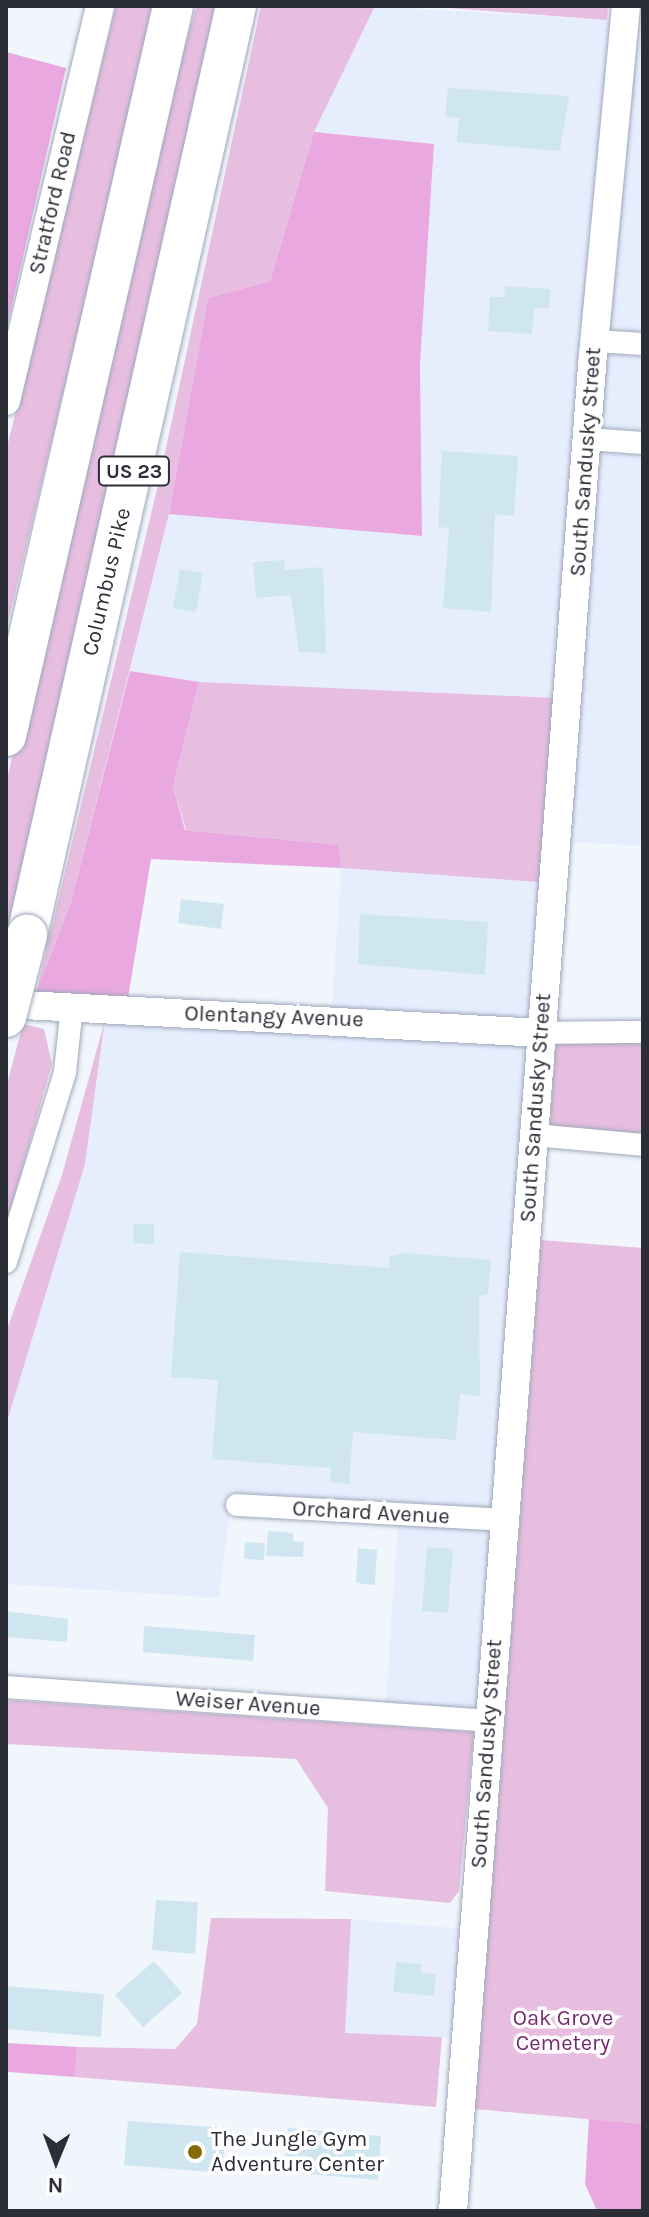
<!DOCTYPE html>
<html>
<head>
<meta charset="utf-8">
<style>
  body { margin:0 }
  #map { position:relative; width:649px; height:2217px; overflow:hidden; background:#f1f6fd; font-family:Karla,sans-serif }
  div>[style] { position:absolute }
  .built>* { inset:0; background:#e6eefe }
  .green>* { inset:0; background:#e7bee0 }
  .forest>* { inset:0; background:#e9a8df }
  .building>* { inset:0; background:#cfe5f0 }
  .roads { filter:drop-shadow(0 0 2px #9fa8ba) drop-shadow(0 0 2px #9fa8ba) }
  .minor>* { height:22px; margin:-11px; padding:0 11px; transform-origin:11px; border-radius:11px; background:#fff }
  .tertiary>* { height:28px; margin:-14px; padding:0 14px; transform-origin:14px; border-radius:14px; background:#fff }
  .motorway>* { height:40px; margin:-20px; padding:0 20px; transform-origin:20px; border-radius:20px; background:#fff }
  .bridges { filter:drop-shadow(0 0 2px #9fa8ba) drop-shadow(0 0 2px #9fa8ba) }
  .motorway-bridge>* { height:40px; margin:-20px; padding:0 20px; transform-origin:20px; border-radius:20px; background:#fff }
  .dots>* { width:22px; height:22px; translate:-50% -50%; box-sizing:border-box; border:4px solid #fff; border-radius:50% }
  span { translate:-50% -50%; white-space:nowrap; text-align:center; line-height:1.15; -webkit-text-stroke:7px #fff; paint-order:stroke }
  .shield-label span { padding:2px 6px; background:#fff; border:2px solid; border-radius:6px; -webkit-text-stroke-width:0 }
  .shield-label { font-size:20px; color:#2b2e36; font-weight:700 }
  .street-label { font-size:22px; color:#2b2e36 }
  .park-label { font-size:22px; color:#752b6e }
  .poi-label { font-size:22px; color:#2b2e36 }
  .left { translate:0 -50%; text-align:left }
  .frame { position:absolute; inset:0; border:8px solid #2b2e36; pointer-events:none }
  .north { position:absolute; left:16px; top:2121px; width:80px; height:80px; -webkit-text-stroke:6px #fff; paint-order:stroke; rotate:181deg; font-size:22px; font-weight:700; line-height:32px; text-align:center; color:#2b2e36 }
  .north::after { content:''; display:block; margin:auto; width:28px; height:36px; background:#2b2e36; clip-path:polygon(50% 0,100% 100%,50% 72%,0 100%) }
</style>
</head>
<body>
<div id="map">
  <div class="built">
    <i style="clip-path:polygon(375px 6px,606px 20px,643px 14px,643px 846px,571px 842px,503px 1732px,384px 1725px,398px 1524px,230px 1511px,219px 1598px,6px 1584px,6px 1425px,85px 1164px,109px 997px,332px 1008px,341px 868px,540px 881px,557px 698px,199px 682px,130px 671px,169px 514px,422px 536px,420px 364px,434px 144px,314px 132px)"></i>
    <i style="clip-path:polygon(351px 1919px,487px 1931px,482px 2039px,345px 2033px)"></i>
  </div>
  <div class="green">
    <i style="clip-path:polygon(116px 6px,156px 6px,6px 631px,6px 451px)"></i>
    <i style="clip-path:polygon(197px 6px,215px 6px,6px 950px,6px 783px,169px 92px)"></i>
    <i style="clip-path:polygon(261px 6px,375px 6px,314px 132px,270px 281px,208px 298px,169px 514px,71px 902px,36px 993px,158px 485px)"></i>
    <i style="clip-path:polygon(422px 6px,608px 6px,607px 20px)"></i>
    <i style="clip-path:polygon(199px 682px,557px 698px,540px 882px,341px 868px,337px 845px,186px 830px,173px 787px)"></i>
    <i style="clip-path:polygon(105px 1020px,85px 1164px,6px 1425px,6px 1332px,62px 1175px)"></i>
    <i style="clip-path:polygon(23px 1024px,44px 1029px,52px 1064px,6px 1226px,6px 1088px)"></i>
    <i style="clip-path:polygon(556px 1039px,643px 1041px,643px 1139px,549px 1132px)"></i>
    <i style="clip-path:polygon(541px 1240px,643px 1248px,643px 2124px,475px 2109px)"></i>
    <i style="clip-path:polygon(6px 1700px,474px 1732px,459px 1891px,450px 1903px,325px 1891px,328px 1808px,296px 1759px,6px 1744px)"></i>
    <i style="clip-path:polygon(211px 1918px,351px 1919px,345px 2033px,442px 2037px,436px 2107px,75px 2077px,77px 2047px,175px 2049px,197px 2024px)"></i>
  </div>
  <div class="forest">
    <i style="clip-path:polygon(6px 52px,66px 68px,6px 331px)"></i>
    <i style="clip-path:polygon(314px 132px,434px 144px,420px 364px,422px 536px,169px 514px,208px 298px,270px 281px)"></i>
    <i style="clip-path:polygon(130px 671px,199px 682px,173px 787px,185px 830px,338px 845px,341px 868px,151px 859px,128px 998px,36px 993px,71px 902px)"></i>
    <i style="clip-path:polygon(6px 2043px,77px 2047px,75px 2077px,8px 2072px,6px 2100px)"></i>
    <i style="clip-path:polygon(589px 2119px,643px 2124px,643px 2211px,597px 2211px,585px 2184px)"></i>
  </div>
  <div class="building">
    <i style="clip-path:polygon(448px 88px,569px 96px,560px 151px,457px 142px,459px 118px,445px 117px)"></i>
    <i style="clip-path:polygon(505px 286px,550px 289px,549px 308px,534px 308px,532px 334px,488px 331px,490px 297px,504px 297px)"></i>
    <i style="clip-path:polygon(442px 451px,518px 456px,514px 516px,495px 514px,491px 612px,443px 608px,449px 528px,438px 527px)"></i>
    <i style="clip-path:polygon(284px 560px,285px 570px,323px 567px,326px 653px,299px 652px,291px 595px,256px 598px,253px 562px)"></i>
    <i style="clip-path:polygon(180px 569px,203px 573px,196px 612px,173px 608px)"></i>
    <i style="clip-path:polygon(181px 899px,224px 904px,221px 929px,178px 923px)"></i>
    <i style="clip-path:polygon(360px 914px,488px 922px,485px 975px,358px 964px)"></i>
    <i style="clip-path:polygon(134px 1224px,154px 1224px,154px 1244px,133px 1243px)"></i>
    <i style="clip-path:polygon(180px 1252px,389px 1268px,390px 1256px,404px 1253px,491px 1260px,488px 1294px,479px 1296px,480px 1396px,460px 1394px,456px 1440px,353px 1432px,349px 1484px,330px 1482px,331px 1468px,212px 1459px,218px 1380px,171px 1377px)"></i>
    <i style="clip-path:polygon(268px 1531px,293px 1533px,293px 1541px,304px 1542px,303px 1557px,266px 1556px)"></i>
    <i style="clip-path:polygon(245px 1542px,265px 1543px,264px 1560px,244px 1559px)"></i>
    <i style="clip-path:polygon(427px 1547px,453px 1549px,448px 1613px,422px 1611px)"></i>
    <i style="clip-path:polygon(358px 1548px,377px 1550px,375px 1585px,356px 1583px)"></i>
    <i style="clip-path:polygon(6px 1611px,68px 1619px,67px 1642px,6px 1637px)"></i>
    <i style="clip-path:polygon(144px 1626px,255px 1635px,253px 1661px,143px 1652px)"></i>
    <i style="clip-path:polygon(156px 1900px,198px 1902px,195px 1954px,152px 1950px)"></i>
    <i style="clip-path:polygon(154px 1961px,182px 1993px,143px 2027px,115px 1995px)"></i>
    <i style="clip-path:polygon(396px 1962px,421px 1964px,421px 1973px,436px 1974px,434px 1996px,393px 1992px)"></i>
    <i style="clip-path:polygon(6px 1986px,104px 1994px,101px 2037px,6px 2029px)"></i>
    <i style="clip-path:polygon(128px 2121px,226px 2128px,222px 2173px,124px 2165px)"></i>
    <i style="clip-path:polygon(288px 2128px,381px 2136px,378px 2180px,284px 2172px)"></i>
  </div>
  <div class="roads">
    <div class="minor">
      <i style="left:595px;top:341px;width:48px;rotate:3.6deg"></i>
      <i style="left:587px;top:439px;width:56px;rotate:4.1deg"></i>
      <i style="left:542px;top:1033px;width:101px;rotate:-0.6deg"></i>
      <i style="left:534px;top:1135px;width:109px;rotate:5.2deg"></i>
      <i style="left:6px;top:1262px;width:199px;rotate:-72.7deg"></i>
      <i style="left:65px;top:1072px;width:65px;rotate:-83.9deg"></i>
      <i style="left:237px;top:1505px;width:268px;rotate:3.2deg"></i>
      <i style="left:6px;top:1687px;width:485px;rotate:4deg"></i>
    </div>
    <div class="tertiary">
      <i style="left:6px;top:401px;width:406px;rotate:-76.6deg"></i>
      <i style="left:6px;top:1004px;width:537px;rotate:3.1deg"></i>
      <i style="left:453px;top:2211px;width:1861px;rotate:-85.69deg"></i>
      <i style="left:593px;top:355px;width:351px;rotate:-84.6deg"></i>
    </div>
    <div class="motorway">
      <i style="left:6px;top:736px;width:749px;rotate:-77.11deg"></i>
      <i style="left:27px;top:935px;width:952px;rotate:-77.32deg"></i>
    </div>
  </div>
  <div class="bridges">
    <div class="motorway-bridge">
      <i style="left:6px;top:1017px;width:85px;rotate:-75.6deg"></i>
    </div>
  </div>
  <div class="dots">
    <i style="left:195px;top:2152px;background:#836a04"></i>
  </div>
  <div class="shield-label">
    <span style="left:134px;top:471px">US 23</span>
  </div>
  <div class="street-label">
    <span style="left:53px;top:203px;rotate:-77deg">Stratford Road</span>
    <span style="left:586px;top:462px;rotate:-86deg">South Sandusky Street</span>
    <span style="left:107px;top:582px;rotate:-77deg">Columbus Pike</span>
    <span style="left:274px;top:1017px;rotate:2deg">Olentangy Avenue</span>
    <span style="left:536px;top:1108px;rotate:-86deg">South Sandusky Street</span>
    <span style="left:371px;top:1513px;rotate:3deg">Orchard Avenue</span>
    <span style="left:248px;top:1704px;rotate:4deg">Weiser Avenue</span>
    <span style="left:487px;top:1754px;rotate:-86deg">South Sandusky Street</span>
  </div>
  <div class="park-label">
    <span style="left:563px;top:2031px">Oak Grove<br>Cemetery</span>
  </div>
  <div class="poi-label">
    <span class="left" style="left:211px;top:2152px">The Jungle Gym<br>Adventure Center</span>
  </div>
  <div class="frame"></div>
  <div class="north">N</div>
</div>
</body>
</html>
